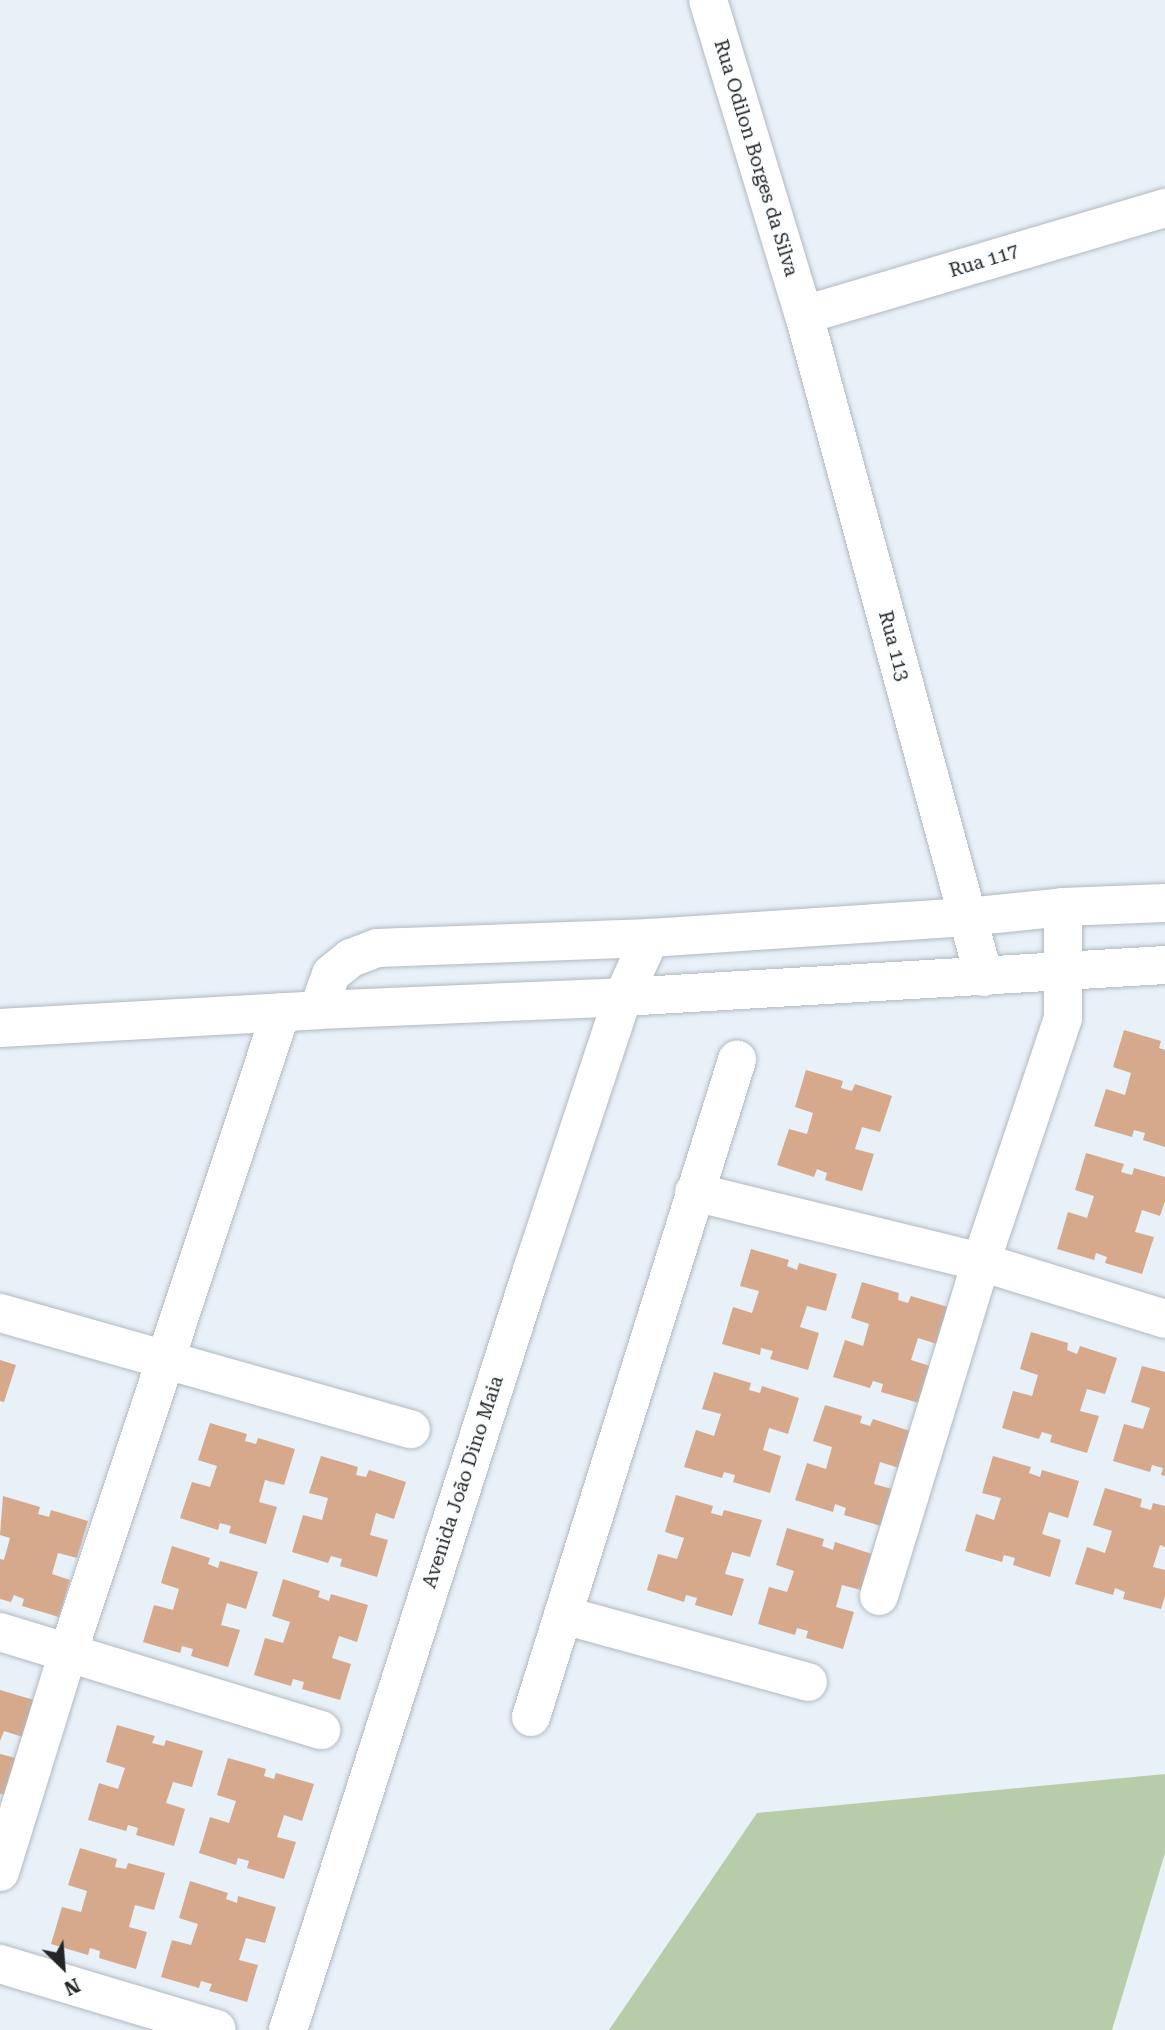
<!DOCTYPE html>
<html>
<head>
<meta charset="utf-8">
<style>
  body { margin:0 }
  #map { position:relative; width:1165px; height:2030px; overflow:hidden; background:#e8f0f8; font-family:"Roboto Serif",serif }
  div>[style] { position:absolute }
  .green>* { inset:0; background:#b7cda9 }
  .building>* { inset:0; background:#d6a98d }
  .roads { filter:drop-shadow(0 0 2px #b1b9c0) drop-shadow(0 0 2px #b1b9c0) }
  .minor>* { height:38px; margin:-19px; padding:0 19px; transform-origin:19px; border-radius:19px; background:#fff }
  span { translate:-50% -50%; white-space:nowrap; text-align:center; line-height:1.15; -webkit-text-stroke:6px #fbfdfe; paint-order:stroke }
  .street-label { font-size:19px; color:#232628 }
  .north { position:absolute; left:28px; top:1932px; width:70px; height:70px; -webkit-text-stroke:5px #fbfdfe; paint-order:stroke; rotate:155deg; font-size:19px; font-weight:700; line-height:28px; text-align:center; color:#232628 }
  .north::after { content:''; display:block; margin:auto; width:24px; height:32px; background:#232628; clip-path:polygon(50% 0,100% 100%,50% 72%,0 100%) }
</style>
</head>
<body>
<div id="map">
  <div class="green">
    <i style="clip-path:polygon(1165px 1774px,1165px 1853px,1112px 2030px,609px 2030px,757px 1813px)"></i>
  </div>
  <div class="building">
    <i style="clip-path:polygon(1124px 1030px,1161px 1041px,1159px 1048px,1165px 1050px,1165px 1147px,1143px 1140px,1145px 1133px,1134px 1130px,1132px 1137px,1094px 1126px,1106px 1089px,1125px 1095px,1131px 1073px,1113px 1067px)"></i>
    <i style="clip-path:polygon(806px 1070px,843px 1081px,841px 1088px,852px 1091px,855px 1084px,892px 1096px,880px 1132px,862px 1127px,855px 1149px,874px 1154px,862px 1191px,825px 1180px,827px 1173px,817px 1169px,814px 1177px,777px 1165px,789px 1129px,807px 1134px,813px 1113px,795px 1107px)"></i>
    <i style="clip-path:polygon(1086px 1153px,1124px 1164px,1121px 1172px,1132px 1175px,1134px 1168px,1165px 1177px,1165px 1201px,1160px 1216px,1142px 1210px,1135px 1232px,1154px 1237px,1142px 1274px,1105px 1263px,1107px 1257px,1096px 1253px,1094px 1260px,1057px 1249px,1068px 1212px,1087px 1218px,1094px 1196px,1075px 1190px)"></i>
    <i style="clip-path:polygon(751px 1249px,789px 1260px,787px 1266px,797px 1270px,799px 1263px,837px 1274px,826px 1311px,807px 1306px,800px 1327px,819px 1333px,808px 1370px,770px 1359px,773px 1351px,761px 1348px,760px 1355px,722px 1344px,733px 1307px,752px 1313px,759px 1291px,740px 1286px)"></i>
    <i style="clip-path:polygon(862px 1282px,899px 1293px,898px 1300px,908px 1303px,911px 1296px,948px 1307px,937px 1344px,918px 1338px,911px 1360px,930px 1366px,919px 1403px,881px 1392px,883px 1384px,873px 1381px,870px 1388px,833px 1377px,845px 1340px,863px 1346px,869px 1324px,851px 1318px)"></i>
    <i style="clip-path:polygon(1031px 1332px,1068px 1343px,1067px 1350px,1077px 1354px,1080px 1346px,1117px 1358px,1105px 1394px,1087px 1389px,1080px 1411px,1099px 1416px,1087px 1453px,1050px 1442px,1052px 1435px,1042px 1432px,1039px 1439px,1002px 1428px,1013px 1391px,1032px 1396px,1038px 1375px,1020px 1369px)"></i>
    <i style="clip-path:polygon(0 1360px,16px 1365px,4px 1402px,0 1401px)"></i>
    <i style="clip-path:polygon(1142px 1366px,1165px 1372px,1165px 1476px,1161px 1475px,1163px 1468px,1152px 1465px,1150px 1472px,1113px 1461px,1124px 1424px,1143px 1429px,1150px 1408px,1131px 1402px)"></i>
    <i style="clip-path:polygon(714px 1372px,751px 1383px,749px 1390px,760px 1393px,762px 1386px,799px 1398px,788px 1434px,769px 1428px,763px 1450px,781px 1456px,770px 1493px,733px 1482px,735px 1475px,724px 1472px,722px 1478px,684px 1467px,696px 1430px,714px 1436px,721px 1414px,702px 1409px)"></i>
    <i style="clip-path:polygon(825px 1405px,862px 1416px,860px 1423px,870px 1426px,873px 1419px,910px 1431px,899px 1468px,880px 1462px,874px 1484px,892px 1489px,881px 1526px,844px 1515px,846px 1508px,835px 1504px,833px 1512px,795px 1500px,807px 1463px,826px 1469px,832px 1447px,813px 1441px)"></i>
    <i style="clip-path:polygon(210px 1423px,247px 1434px,245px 1441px,256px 1444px,258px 1438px,295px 1449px,284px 1485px,265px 1480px,259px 1502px,277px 1507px,266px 1544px,229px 1533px,231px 1526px,220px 1523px,218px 1530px,180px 1518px,192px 1482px,210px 1487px,217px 1466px,198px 1460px)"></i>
    <i style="clip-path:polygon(321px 1456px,358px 1467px,356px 1475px,366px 1477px,369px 1470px,406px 1482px,394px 1519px,376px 1513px,370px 1535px,388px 1540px,377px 1577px,340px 1566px,342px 1559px,331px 1556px,328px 1563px,292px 1552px,303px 1515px,322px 1520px,328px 1498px,309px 1493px)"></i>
    <i style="clip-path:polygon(993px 1456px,1031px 1467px,1029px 1473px,1040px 1477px,1042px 1470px,1079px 1481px,1068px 1518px,1049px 1512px,1042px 1534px,1061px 1540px,1050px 1577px,1013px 1565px,1015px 1558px,1004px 1555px,1002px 1562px,965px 1551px,976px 1514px,994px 1520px,1001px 1498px,982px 1493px)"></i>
    <i style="clip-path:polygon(1105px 1488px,1142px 1499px,1140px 1507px,1151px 1510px,1153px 1503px,1165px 1506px,1165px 1547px,1160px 1545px,1153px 1567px,1165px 1570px,1165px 1596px,1161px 1609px,1123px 1599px,1125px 1592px,1115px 1588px,1113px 1595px,1075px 1584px,1087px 1547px,1105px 1553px,1112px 1531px,1093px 1525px)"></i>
    <i style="clip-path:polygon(676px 1495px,713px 1506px,711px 1513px,722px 1516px,724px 1510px,762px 1520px,750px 1557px,732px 1552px,725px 1574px,744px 1579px,732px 1616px,695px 1605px,697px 1598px,686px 1595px,684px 1602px,647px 1590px,658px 1554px,677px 1559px,684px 1538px,665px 1532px)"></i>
    <i style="clip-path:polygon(3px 1496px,40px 1507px,38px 1514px,49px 1517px,51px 1510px,88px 1521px,77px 1558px,58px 1553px,52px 1574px,70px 1580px,59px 1617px,22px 1606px,24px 1599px,14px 1595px,11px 1602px,0 1599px,0 1559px,4px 1560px,10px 1538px,0 1535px)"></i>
    <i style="clip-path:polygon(787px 1528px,824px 1539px,822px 1546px,833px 1550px,835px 1542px,872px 1554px,861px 1590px,842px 1585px,836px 1607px,854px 1612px,843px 1649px,806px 1638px,808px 1631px,797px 1628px,795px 1635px,758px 1624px,769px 1587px,787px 1592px,794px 1571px,776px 1565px)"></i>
    <i style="clip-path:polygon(172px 1546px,210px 1558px,208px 1564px,218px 1568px,220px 1561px,258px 1572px,246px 1609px,227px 1603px,221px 1625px,240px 1630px,228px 1667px,191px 1656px,193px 1649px,182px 1646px,180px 1653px,143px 1642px,154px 1605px,173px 1610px,179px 1589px,161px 1583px)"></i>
    <i style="clip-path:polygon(283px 1579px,320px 1591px,318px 1597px,329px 1601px,331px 1594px,368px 1605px,357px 1642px,339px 1636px,332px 1658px,351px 1664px,340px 1700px,302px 1689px,304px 1682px,293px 1679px,291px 1686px,254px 1675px,265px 1638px,283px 1643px,290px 1622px,272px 1616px)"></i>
    <i style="clip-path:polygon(0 1690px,34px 1700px,23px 1737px,4px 1731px,0 1741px)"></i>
    <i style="clip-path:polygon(117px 1725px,155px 1736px,152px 1743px,164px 1746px,166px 1740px,203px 1751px,192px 1787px,173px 1782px,166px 1803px,185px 1809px,174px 1846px,136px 1835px,138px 1828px,128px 1825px,126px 1831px,88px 1820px,99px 1783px,118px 1789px,125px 1768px,106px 1762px)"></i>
    <i style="clip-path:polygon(0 1754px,16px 1758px,5px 1795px,0 1794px)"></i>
    <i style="clip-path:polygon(228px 1758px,266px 1769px,264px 1776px,274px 1779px,276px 1773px,314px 1784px,302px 1821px,284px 1815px,277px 1837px,296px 1842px,284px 1879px,247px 1868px,249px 1861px,238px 1858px,236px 1865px,199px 1853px,210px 1817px,229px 1823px,236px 1801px,217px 1795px)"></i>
    <i style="clip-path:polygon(80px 1848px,117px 1859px,115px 1867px,126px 1869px,128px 1863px,165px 1873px,154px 1910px,135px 1905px,129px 1927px,147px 1932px,136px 1969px,99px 1958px,100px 1951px,90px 1948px,88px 1955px,51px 1944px,62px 1907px,81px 1912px,87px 1891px,68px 1885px)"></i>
    <i style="clip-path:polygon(190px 1881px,228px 1893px,226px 1899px,237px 1903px,238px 1896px,276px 1907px,265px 1943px,246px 1938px,239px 1960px,258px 1965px,247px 2002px,209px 1991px,212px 1984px,201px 1981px,199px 1988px,161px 1977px,172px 1940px,191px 1945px,198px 1924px,179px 1918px)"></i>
  </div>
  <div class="roads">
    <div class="minor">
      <i style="left:708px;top:0;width:329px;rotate:73.1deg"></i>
      <i style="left:804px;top:315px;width:686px;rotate:74.79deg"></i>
      <i style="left:804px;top:315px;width:377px;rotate:-16.5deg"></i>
      <i style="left:318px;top:1010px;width:38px;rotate:-70deg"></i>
      <i style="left:331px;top:974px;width:26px;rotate:-39deg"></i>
      <i style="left:351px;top:958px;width:28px;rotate:-21deg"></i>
      <i style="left:377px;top:948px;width:273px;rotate:-2.1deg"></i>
      <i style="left:650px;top:938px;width:318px;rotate:-3.8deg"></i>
      <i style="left:967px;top:917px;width:97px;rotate:-5.9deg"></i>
      <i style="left:1063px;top:907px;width:102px;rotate:-2.2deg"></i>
      <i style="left:0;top:1028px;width:319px;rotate:-3.2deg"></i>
      <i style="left:318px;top:1010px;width:305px;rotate:-2.4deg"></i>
      <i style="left:623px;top:997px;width:543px;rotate:-3.38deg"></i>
      <i style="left:694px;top:1192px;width:295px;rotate:13.7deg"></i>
      <i style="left:981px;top:1262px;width:193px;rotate:17.2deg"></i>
      <i style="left:0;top:1313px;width:427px;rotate:15.8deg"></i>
      <i style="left:879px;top:1596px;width:349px;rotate:-73deg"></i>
      <i style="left:981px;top:1262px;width:257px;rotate:-71.4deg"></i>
      <i style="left:1063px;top:1018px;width:111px;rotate:-90deg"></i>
      <i style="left:563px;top:1615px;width:254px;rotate:15.3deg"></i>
      <i style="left:0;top:1632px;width:336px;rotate:17deg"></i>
      <i style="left:531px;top:1717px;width:689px;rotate:-72.59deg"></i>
      <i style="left:0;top:1872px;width:229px;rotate:-72.8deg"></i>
      <i style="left:68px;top:1653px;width:675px;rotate:-71.62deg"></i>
      <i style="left:0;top:1964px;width:226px;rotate:16.7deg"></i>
      <i style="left:288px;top:2030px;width:798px;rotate:-72.2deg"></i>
      <i style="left:532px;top:1270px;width:288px;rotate:-71.6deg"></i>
      <i style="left:623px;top:997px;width:65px;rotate:-65.4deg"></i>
    </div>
  </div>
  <div class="street-label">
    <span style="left:756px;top:158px;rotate:73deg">Rua Odilon Borges da Silva</span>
    <span style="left:984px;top:261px;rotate:-17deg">Rua 117</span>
    <span style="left:894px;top:646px;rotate:75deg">Rua 113</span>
    <span style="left:463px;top:1482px;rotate:-72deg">Avenida João Dino Maia</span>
  </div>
  <div class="north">N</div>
</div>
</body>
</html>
